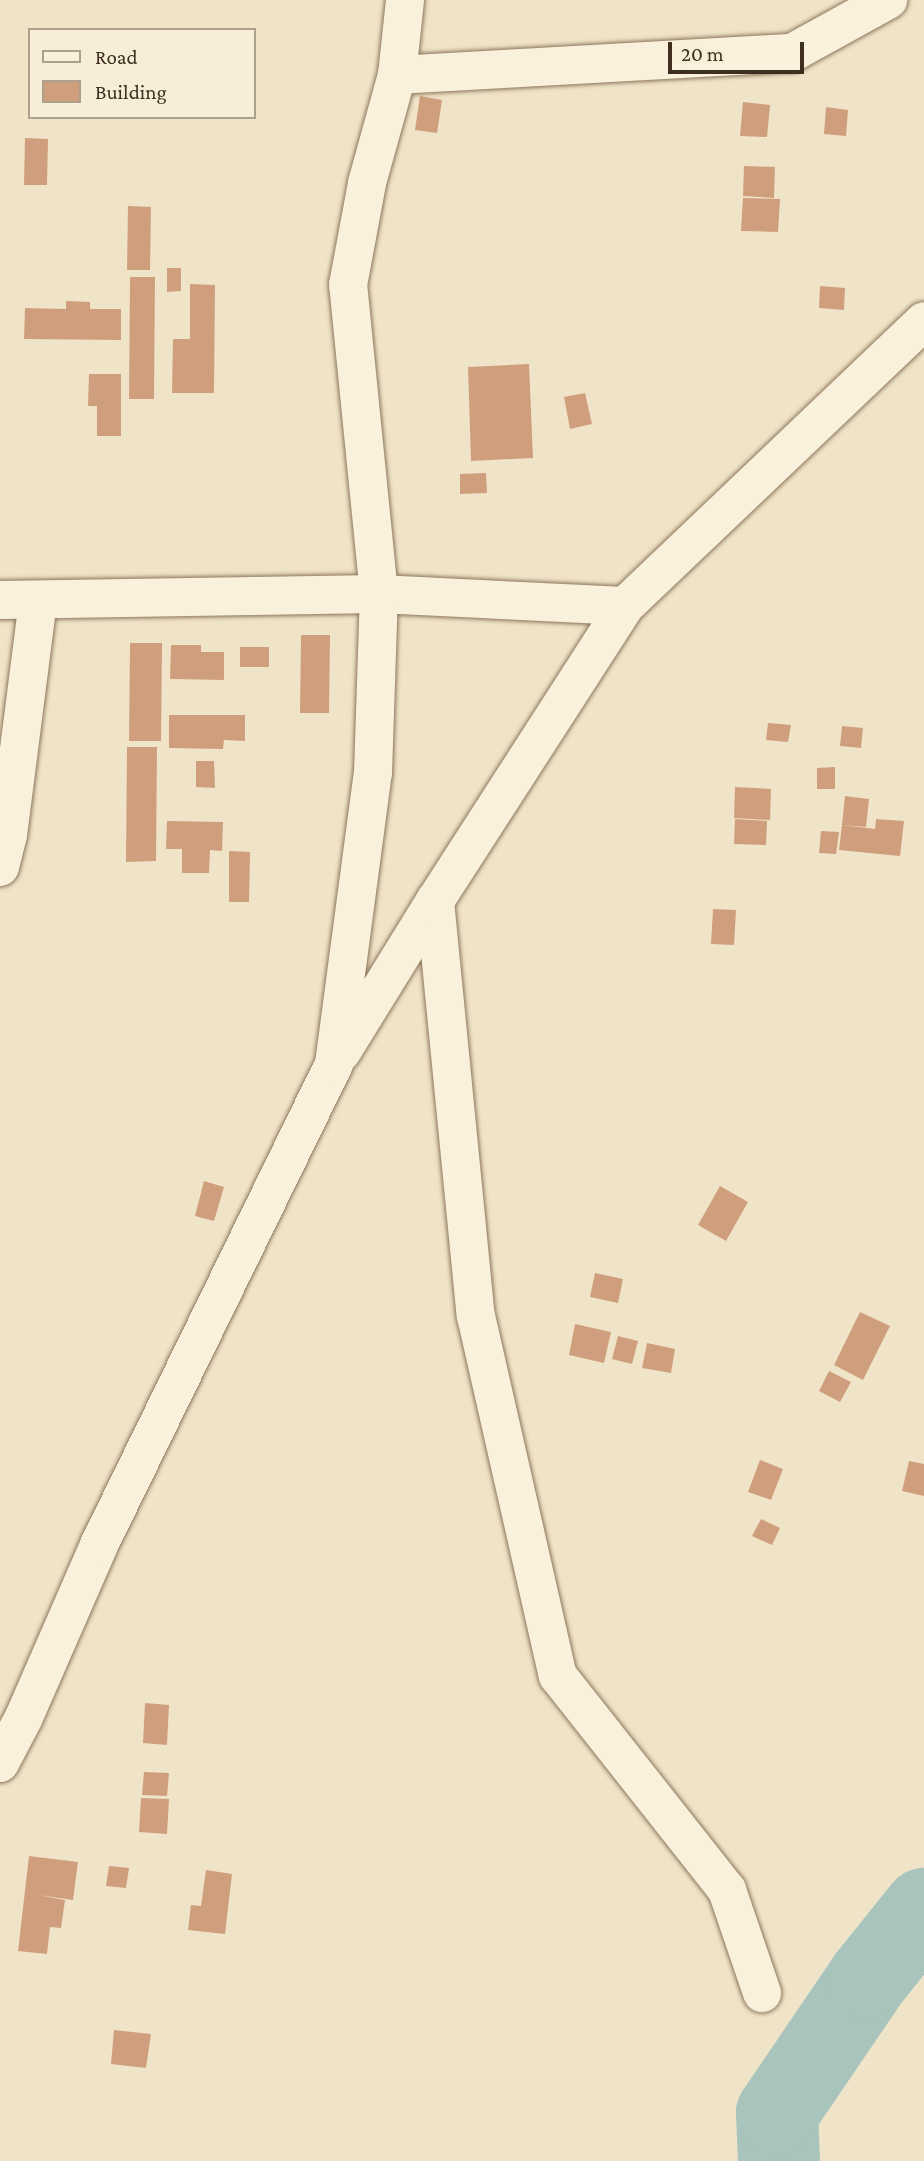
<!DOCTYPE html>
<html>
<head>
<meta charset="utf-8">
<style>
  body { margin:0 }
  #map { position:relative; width:924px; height:2161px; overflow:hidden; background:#f0e4c8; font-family:"Crimson Pro",serif }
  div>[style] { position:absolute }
  .river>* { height:82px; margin:-41px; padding:0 41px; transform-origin:41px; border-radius:41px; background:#a9c4bc }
  .building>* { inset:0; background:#cf9f7d }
  .roads { filter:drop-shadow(0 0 2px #8d765c) drop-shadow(0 0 2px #8d765c) }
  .minor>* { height:38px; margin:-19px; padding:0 19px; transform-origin:19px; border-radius:19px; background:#faf1dc }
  span { translate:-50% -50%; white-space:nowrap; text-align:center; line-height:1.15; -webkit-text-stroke:5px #f7eed8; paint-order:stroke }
  .legend { position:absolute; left:28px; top:28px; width:228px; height:91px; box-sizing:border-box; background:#f7eed8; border:2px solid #ada18e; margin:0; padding:9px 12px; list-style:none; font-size:21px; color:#3d2e20 }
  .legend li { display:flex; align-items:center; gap:14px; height:35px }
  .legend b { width:35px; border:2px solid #ada18e }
  .scale { position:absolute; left:668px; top:42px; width:136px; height:32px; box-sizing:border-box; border:4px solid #3d2e20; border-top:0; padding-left:9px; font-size:21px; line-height:24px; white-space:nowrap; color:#3d2e20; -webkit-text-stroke:5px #f7eed8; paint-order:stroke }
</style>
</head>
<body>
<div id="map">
  <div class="river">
    <i style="left:779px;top:2161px;width:48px;rotate:-92.4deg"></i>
    <i style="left:777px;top:2113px;width:162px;rotate:-55.8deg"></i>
    <i style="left:868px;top:1979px;width:90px;rotate:-51.3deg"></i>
  </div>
  <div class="building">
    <i style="clip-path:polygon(420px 96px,442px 100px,437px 133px,415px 130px)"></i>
    <i style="clip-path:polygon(743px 102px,770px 105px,767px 137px,740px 136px)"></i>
    <i style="clip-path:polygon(826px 107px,848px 110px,846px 136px,824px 134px)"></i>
    <i style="clip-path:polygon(25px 138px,48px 139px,47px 185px,24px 185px)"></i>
    <i style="clip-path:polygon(744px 166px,775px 167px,774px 198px,743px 196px)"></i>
    <i style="clip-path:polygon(743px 198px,780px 199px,778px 232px,741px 231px)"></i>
    <i style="clip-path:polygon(128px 206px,151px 207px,150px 270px,127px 270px)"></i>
    <i style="clip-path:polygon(167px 268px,181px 268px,181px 291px,167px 292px)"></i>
    <i style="clip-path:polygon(130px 277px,155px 277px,154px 399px,129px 399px)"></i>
    <i style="clip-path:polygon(190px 284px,215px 285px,214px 393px,172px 393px,173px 339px,190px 339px)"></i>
    <i style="clip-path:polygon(820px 286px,845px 288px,844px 310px,819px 308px)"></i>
    <i style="clip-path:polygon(66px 301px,90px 302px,90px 309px,121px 309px,121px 340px,24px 339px,25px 308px,66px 309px)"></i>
    <i style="clip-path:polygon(529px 364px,533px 458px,471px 461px,468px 367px)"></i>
    <i style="clip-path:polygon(89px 374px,121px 374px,121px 436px,97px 436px,97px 406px,88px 406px)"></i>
    <i style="clip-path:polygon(585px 393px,592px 424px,570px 429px,564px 397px)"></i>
    <i style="clip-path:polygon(486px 473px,487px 493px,460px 494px,460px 474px)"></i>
    <i style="clip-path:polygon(301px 635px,330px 635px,329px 713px,300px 713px)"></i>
    <i style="clip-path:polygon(130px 643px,162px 643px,161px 741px,129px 741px)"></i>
    <i style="clip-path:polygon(171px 645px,201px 645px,201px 652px,224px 652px,224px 680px,170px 679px)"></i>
    <i style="clip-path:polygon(240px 647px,269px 647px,269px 667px,240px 667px)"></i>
    <i style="clip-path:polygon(169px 715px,245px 715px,245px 741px,224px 740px,223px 749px,169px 748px)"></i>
    <i style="clip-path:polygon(768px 723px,791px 725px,788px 742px,766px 740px)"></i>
    <i style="clip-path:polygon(842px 726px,863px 728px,861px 748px,840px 746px)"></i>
    <i style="clip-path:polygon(127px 747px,157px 747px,156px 861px,126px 862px)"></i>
    <i style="clip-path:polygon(196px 761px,214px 761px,215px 788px,196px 787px)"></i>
    <i style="clip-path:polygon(835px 767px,835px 789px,817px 789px,817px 768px)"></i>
    <i style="clip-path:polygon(735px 787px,771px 789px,770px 820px,734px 818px)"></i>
    <i style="clip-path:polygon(845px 796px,869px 799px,866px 827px,842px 825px)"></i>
    <i style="clip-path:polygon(735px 819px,767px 821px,766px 845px,734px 844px)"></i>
    <i style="clip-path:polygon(876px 819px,904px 821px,900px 856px,839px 850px,842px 825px,875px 829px)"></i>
    <i style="clip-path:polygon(167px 821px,223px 822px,222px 851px,210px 850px,209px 873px,182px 873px,182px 849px,166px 849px)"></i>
    <i style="clip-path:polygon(821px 831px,839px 832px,836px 854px,819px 853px)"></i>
    <i style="clip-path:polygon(229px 851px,250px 852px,249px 902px,229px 902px)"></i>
    <i style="clip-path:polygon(713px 909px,736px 910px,734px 945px,711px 944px)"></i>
    <i style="clip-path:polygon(204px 1181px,224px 1187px,214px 1221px,195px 1216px)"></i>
    <i style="clip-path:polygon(720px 1186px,748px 1202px,726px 1241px,698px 1225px)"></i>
    <i style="clip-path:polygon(595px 1273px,623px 1279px,618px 1303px,590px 1297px)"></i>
    <i style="clip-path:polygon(860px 1312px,890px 1326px,863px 1380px,834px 1365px)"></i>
    <i style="clip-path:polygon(575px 1324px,611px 1332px,604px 1363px,569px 1355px)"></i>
    <i style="clip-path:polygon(618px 1336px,638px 1341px,632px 1364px,612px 1359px)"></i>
    <i style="clip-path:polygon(647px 1343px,675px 1349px,671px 1373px,642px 1368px)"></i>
    <i style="clip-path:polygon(829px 1371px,851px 1382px,840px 1402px,819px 1391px)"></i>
    <i style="clip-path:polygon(760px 1460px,783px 1469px,771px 1500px,748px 1492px)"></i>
    <i style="clip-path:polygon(909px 1461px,924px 1464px,924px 1496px,902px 1491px)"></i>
    <i style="clip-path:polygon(761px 1519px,780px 1528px,772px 1545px,752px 1536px)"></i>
    <i style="clip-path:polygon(145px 1703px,169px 1705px,167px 1745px,143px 1743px)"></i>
    <i style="clip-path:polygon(144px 1772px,169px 1773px,167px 1796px,142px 1795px)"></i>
    <i style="clip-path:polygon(141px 1798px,169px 1799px,167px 1834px,139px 1832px)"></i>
    <i style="clip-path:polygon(29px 1856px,78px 1862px,73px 1900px,38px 1895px,65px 1900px,61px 1928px,50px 1927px,47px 1954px,18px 1951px)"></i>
    <i style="clip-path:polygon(109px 1866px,129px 1868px,126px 1888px,106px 1886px)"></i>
    <i style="clip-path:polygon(206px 1870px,232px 1874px,225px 1934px,188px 1930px,191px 1905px,201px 1906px)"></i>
    <i style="clip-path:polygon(114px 2030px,151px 2034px,146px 2068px,111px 2064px)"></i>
  </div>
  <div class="roads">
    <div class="minor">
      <i style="left:397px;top:75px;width:396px;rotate:-3.2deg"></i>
      <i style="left:792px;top:53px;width:110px;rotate:-28.9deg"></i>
      <i style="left:0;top:600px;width:379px;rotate:-0.9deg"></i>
      <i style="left:379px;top:594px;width:246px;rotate:2.8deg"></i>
      <i style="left:625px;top:606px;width:413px;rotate:-43.6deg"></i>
      <i style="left:0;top:867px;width:33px;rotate:-76deg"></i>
      <i style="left:8px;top:835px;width:237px;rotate:-82.7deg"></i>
      <i style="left:435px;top:901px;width:417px;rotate:84.4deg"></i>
      <i style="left:476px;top:1316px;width:369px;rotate:77.2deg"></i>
      <i style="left:558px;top:1676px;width:273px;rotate:51.7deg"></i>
      <i style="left:727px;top:1890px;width:109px;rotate:71.2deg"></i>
      <i style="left:341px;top:1053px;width:179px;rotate:-58.3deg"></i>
      <i style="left:435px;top:901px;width:351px;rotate:-57.2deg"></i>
      <i style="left:0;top:1763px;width:52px;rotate:-62.4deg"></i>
      <i style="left:24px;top:1717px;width:188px;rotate:-66.4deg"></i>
      <i style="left:99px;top:1545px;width:535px;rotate:-63.96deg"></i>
      <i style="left:334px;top:1064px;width:294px;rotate:-82.4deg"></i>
      <i style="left:373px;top:773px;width:179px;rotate:-88.1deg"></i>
      <i style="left:379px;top:594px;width:311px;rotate:-95.7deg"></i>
      <i style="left:348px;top:285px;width:104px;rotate:-79.4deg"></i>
      <i style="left:367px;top:183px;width:112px;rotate:-74.5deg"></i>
      <i style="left:397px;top:75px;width:75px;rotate:-83.9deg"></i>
    </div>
  </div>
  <ul class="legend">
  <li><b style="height:9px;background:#faf1dc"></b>Road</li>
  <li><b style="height:19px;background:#cf9f7d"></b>Building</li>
  </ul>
  <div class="scale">20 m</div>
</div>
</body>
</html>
